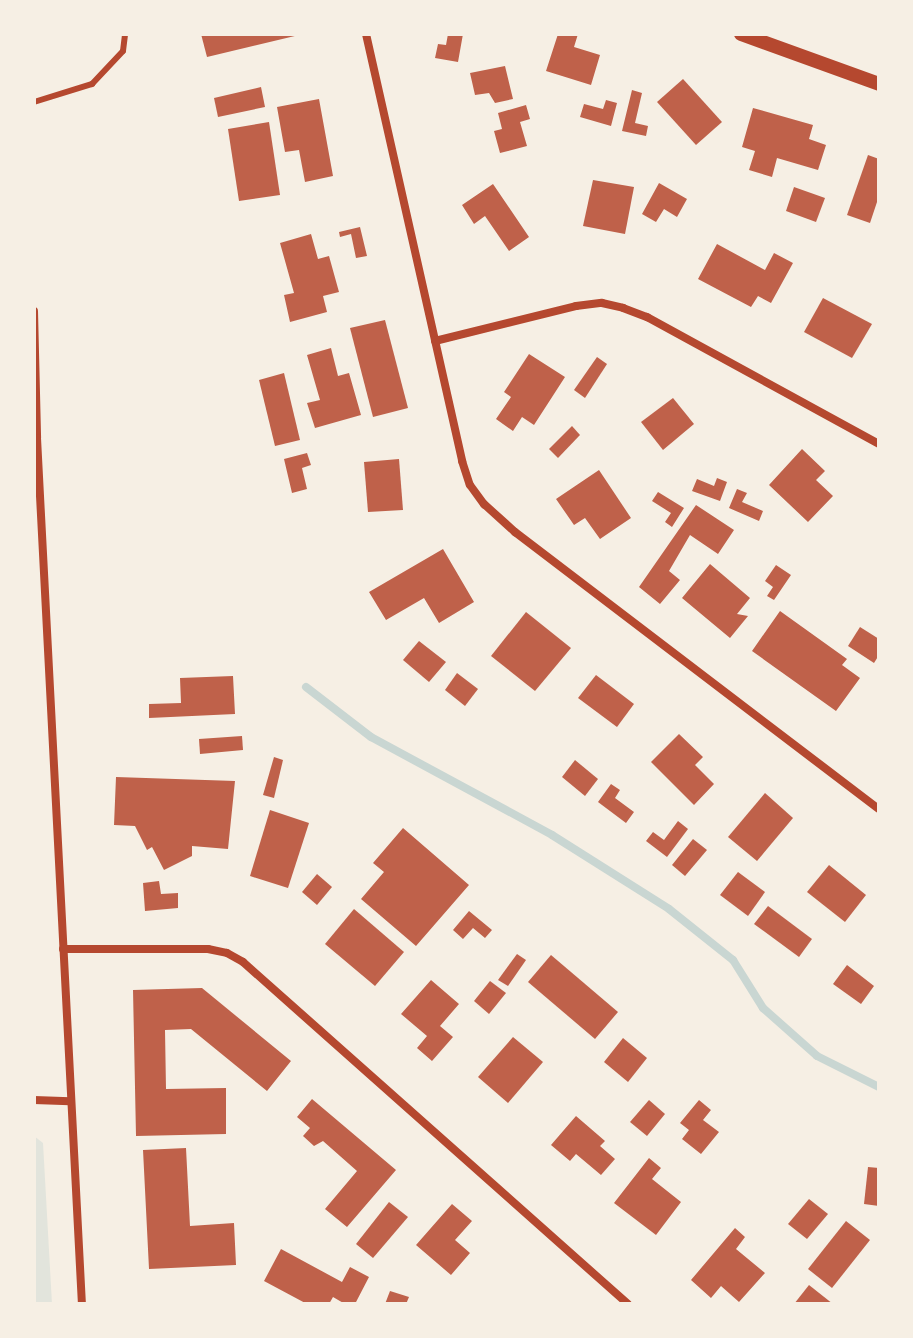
<!DOCTYPE html>
<html>
<head>
<meta charset="utf-8">
<style>
  body { margin:0 }
  #map { position:relative; width:913px; height:1338px; overflow:hidden; background:#f6efe4; font-family:Poppins,sans-serif }
  div>[style] { position:absolute }
  .green>* { inset:0; background:#e2e4dc }
  .stream>* { height:8px; margin:-4px; padding:0 4px; transform-origin:4px; border-radius:4px; background:#c9d6d2 }
  .building>* { inset:0; background:#bf614a }
  .service>* { height:6px; margin:-3px; padding:0 3px; transform-origin:3px; border-radius:3px; background:#b5482f }
  .minor>* { height:8px; margin:-4px; padding:0 4px; transform-origin:4px; border-radius:4px; background:#b5482f }
  .tertiary>* { height:14px; margin:-7px; padding:0 7px; transform-origin:7px; border-radius:7px; background:#b5482f }
  span { translate:-50% -50%; white-space:nowrap; text-align:center; line-height:1.15; -webkit-text-stroke:6px #f6efe4; paint-order:stroke }
  .frame { position:absolute; inset:0; border:36px solid #f6efe4; pointer-events:none }
</style>
</head>
<body>
<div id="map">
  <div class="green">
    <i style="clip-path:polygon(34px 1136px,43px 1143px,52px 1304px,34px 1304px)"></i>
  </div>
  <div class="stream">
    <i style="left:306px;top:687px;width:82px;rotate:37.6deg"></i>
    <i style="left:371px;top:737px;width:206px;rotate:28.4deg"></i>
    <i style="left:552px;top:835px;width:138px;rotate:32.3deg"></i>
    <i style="left:669px;top:909px;width:82px;rotate:38.6deg"></i>
    <i style="left:733px;top:960px;width:57px;rotate:58deg"></i>
    <i style="left:763px;top:1008px;width:72px;rotate:41.6deg"></i>
    <i style="left:817px;top:1056px;width:69px;rotate:26.6deg"></i>
  </div>
  <div class="building">
    <i style="clip-path:polygon(201px 34px,299px 34px,299px 35px,207px 57px)"></i>
    <i style="clip-path:polygon(448px 34px,463px 34px,458px 62px,435px 58px,438px 44px,446px 45px)"></i>
    <i style="clip-path:polygon(558px 34px,578px 34px,574px 47px,600px 55px,591px 85px,546px 71px)"></i>
    <i style="clip-path:polygon(505px 66px,513px 99px,495px 103px,489px 93px,475px 95px,470px 73px)"></i>
    <i style="clip-path:polygon(683px 79px,722px 122px,696px 145px,657px 102px)"></i>
    <i style="clip-path:polygon(261px 87px,265px 107px,218px 117px,214px 98px)"></i>
    <i style="clip-path:polygon(632px 90px,642px 93px,635px 123px,648px 126px,646px 136px,622px 131px)"></i>
    <i style="clip-path:polygon(319px 99px,333px 176px,305px 182px,299px 150px,285px 152px,277px 107px)"></i>
    <i style="clip-path:polygon(606px 100px,617px 103px,611px 126px,580px 117px,584px 104px,603px 109px)"></i>
    <i style="clip-path:polygon(526px 105px,530px 119px,520px 122px,527px 146px,500px 153px,494px 131px,502px 129px,498px 113px)"></i>
    <i style="clip-path:polygon(753px 108px,813px 125px,809px 139px,826px 145px,818px 170px,777px 158px,772px 177px,749px 170px,755px 151px,742px 147px)"></i>
    <i style="clip-path:polygon(269px 122px,280px 195px,239px 201px,228px 129px)"></i>
    <i style="clip-path:polygon(868px 155px,879px 159px,879px 196px,870px 223px,847px 215px)"></i>
    <i style="clip-path:polygon(593px 180px,634px 187px,625px 234px,583px 226px)"></i>
    <i style="clip-path:polygon(659px 183px,687px 199px,677px 217px,664px 209px,656px 222px,642px 214px)"></i>
    <i style="clip-path:polygon(493px 184px,529px 237px,509px 251px,485px 216px,474px 224px,462px 205px)"></i>
    <i style="clip-path:polygon(794px 187px,825px 198px,816px 222px,786px 211px)"></i>
    <i style="clip-path:polygon(360px 227px,367px 256px,356px 258px,351px 234px,340px 237px,339px 232px)"></i>
    <i style="clip-path:polygon(311px 234px,318px 259px,329px 256px,339px 292px,323px 296px,327px 312px,290px 322px,284px 295px,294px 293px,280px 243px)"></i>
    <i style="clip-path:polygon(717px 244px,765px 270px,774px 253px,793px 263px,771px 303px,758px 296px,751px 307px,698px 279px)"></i>
    <i style="clip-path:polygon(823px 298px,872px 324px,852px 358px,804px 332px)"></i>
    <i style="clip-path:polygon(385px 320px,408px 408px,373px 417px,350px 328px)"></i>
    <i style="clip-path:polygon(331px 348px,338px 376px,349px 373px,361px 415px,315px 428px,307px 403px,320px 400px,307px 355px)"></i>
    <i style="clip-path:polygon(529px 354px,565px 377px,534px 425px,522px 417px,513px 431px,496px 419px,511px 397px,504px 392px)"></i>
    <i style="clip-path:polygon(597px 357px,607px 364px,585px 398px,574px 390px)"></i>
    <i style="clip-path:polygon(284px 373px,300px 440px,275px 446px,259px 380px)"></i>
    <i style="clip-path:polygon(673px 398px,694px 424px,663px 450px,641px 422px)"></i>
    <i style="clip-path:polygon(572px 426px,580px 435px,558px 458px,549px 449px)"></i>
    <i style="clip-path:polygon(802px 449px,825px 471px,816px 480px,833px 496px,808px 522px,769px 485px)"></i>
    <i style="clip-path:polygon(307px 453px,311px 465px,302px 468px,307px 489px,292px 493px,284px 459px)"></i>
    <i style="clip-path:polygon(399px 459px,403px 510px,368px 512px,364px 462px)"></i>
    <i style="clip-path:polygon(599px 470px,631px 518px,600px 539px,585px 518px,574px 525px,556px 499px)"></i>
    <i style="clip-path:polygon(717px 478px,727px 482px,720px 501px,692px 491px,697px 479px,714px 486px)"></i>
    <i style="clip-path:polygon(737px 489px,747px 493px,742px 502px,763px 511px,759px 521px,729px 508px)"></i>
    <i style="clip-path:polygon(658px 492px,684px 508px,672px 527px,665px 522px,671px 513px,652px 501px)"></i>
    <i style="clip-path:polygon(696px 505px,734px 530px,718px 554px,690px 535px,669px 571px,680px 580px,660px 604px,639px 587px)"></i>
    <i style="clip-path:polygon(443px 549px,474px 602px,439px 623px,424px 598px,386px 620px,369px 592px)"></i>
    <i style="clip-path:polygon(710px 564px,750px 598px,737px 614px,748px 616px,730px 638px,682px 598px)"></i>
    <i style="clip-path:polygon(776px 565px,791px 575px,774px 600px,767px 596px,773px 587px,765px 581px)"></i>
    <i style="clip-path:polygon(780px 611px,847px 659px,842px 665px,860px 678px,836px 711px,752px 651px)"></i>
    <i style="clip-path:polygon(526px 612px,571px 648px,535px 691px,491px 656px)"></i>
    <i style="clip-path:polygon(860px 627px,879px 639px,879px 655px,874px 663px,848px 646px)"></i>
    <i style="clip-path:polygon(419px 641px,446px 662px,429px 682px,403px 660px)"></i>
    <i style="clip-path:polygon(457px 673px,478px 689px,465px 706px,445px 690px)"></i>
    <i style="clip-path:polygon(596px 675px,634px 704px,617px 727px,578px 698px)"></i>
    <i style="clip-path:polygon(233px 676px,235px 714px,149px 718px,149px 704px,181px 703px,180px 678px)"></i>
    <i style="clip-path:polygon(679px 734px,703px 757px,695px 765px,714px 784px,694px 805px,651px 762px)"></i>
    <i style="clip-path:polygon(242px 736px,243px 750px,200px 754px,199px 739px)"></i>
    <i style="clip-path:polygon(274px 757px,283px 760px,274px 798px,263px 795px)"></i>
    <i style="clip-path:polygon(575px 760px,598px 779px,585px 796px,562px 777px)"></i>
    <i style="clip-path:polygon(116px 777px,235px 781px,228px 849px,192px 846px,192px 856px,164px 870px,152px 847px,147px 850px,135px 826px,114px 825px)"></i>
    <i style="clip-path:polygon(611px 784px,620px 790px,615px 798px,634px 812px,626px 823px,598px 802px)"></i>
    <i style="clip-path:polygon(765px 793px,793px 818px,757px 861px,728px 837px)"></i>
    <i style="clip-path:polygon(270px 810px,309px 823px,288px 888px,250px 876px)"></i>
    <i style="clip-path:polygon(678px 821px,688px 829px,667px 857px,646px 841px,653px 832px,664px 840px)"></i>
    <i style="clip-path:polygon(403px 828px,469px 885px,416px 946px,361px 899px,384px 872px,373px 863px)"></i>
    <i style="clip-path:polygon(693px 839px,707px 850px,685px 876px,672px 865px)"></i>
    <i style="clip-path:polygon(829px 865px,866px 895px,845px 922px,807px 892px)"></i>
    <i style="clip-path:polygon(738px 872px,765px 892px,748px 916px,720px 895px)"></i>
    <i style="clip-path:polygon(317px 874px,332px 887px,317px 905px,302px 892px)"></i>
    <i style="clip-path:polygon(159px 881px,161px 894px,178px 893px,178px 908px,145px 911px,143px 883px)"></i>
    <i style="clip-path:polygon(768px 906px,812px 939px,799px 957px,754px 924px)"></i>
    <i style="clip-path:polygon(354px 909px,404px 952px,375px 986px,325px 944px)"></i>
    <i style="clip-path:polygon(469px 911px,492px 930px,485px 938px,473px 928px,463px 939px,453px 930px)"></i>
    <i style="clip-path:polygon(517px 954px,526px 960px,508px 986px,498px 980px)"></i>
    <i style="clip-path:polygon(551px 955px,618px 1012px,595px 1039px,528px 982px)"></i>
    <i style="clip-path:polygon(847px 965px,874px 986px,861px 1004px,833px 984px)"></i>
    <i style="clip-path:polygon(431px 980px,459px 1004px,440px 1026px,453px 1037px,432px 1061px,417px 1048px,427px 1036px,401px 1014px)"></i>
    <i style="clip-path:polygon(490px 981px,506px 993px,489px 1014px,474px 1001px)"></i>
    <i style="clip-path:polygon(202px 988px,291px 1061px,267px 1091px,191px 1029px,165px 1030px,166px 1089px,226px 1088px,226px 1134px,136px 1136px,133px 990px)"></i>
    <i style="clip-path:polygon(513px 1037px,543px 1062px,508px 1103px,478px 1077px)"></i>
    <i style="clip-path:polygon(623px 1038px,647px 1058px,628px 1082px,604px 1062px)"></i>
    <i style="clip-path:polygon(312px 1099px,396px 1170px,347px 1227px,325px 1209px,357px 1171px,323px 1141px,314px 1146px,303px 1136px,310px 1128px,297px 1117px)"></i>
    <i style="clip-path:polygon(649px 1100px,665px 1114px,647px 1136px,630px 1122px)"></i>
    <i style="clip-path:polygon(699px 1100px,711px 1110px,703px 1120px,719px 1132px,701px 1154px,682px 1139px,689px 1130px,680px 1123px)"></i>
    <i style="clip-path:polygon(576px 1116px,605px 1141px,600px 1146px,615px 1159px,601px 1175px,576px 1154px,570px 1161px,551px 1145px)"></i>
    <i style="clip-path:polygon(186px 1148px,190px 1226px,234px 1223px,236px 1265px,149px 1269px,143px 1150px)"></i>
    <i style="clip-path:polygon(649px 1158px,661px 1168px,652px 1179px,681px 1202px,656px 1235px,614px 1203px)"></i>
    <i style="clip-path:polygon(868px 1167px,879px 1168px,879px 1206px,864px 1204px)"></i>
    <i style="clip-path:polygon(809px 1199px,828px 1214px,807px 1239px,788px 1224px)"></i>
    <i style="clip-path:polygon(389px 1202px,408px 1217px,373px 1258px,356px 1244px)"></i>
    <i style="clip-path:polygon(452px 1204px,472px 1221px,455px 1240px,470px 1253px,451px 1275px,416px 1245px)"></i>
    <i style="clip-path:polygon(846px 1221px,870px 1240px,832px 1288px,808px 1269px)"></i>
    <i style="clip-path:polygon(735px 1228px,745px 1237px,736px 1249px,765px 1273px,739px 1302px,721px 1286px,711px 1298px,691px 1280px)"></i>
    <i style="clip-path:polygon(281px 1249px,342px 1282px,350px 1267px,369px 1277px,355px 1304px,345px 1304px,333px 1297px,329px 1304px,307px 1304px,264px 1281px)"></i>
    <i style="clip-path:polygon(809px 1285px,833px 1304px,794px 1304px)"></i>
    <i style="clip-path:polygon(390px 1291px,409px 1297px,406px 1304px,385px 1304px)"></i>
  </div>
  <div class="service">
    <i style="left:34px;top:102px;width:61px;rotate:-17.2deg"></i>
    <i style="left:92px;top:84px;width:45px;rotate:-46.8deg"></i>
    <i style="left:123px;top:51px;width:17px;rotate:-83deg"></i>
  </div>
  <div class="minor">
    <i style="left:366px;top:34px;width:438px;rotate:77.3deg"></i>
    <i style="left:462px;top:461px;width:25px;rotate:72deg"></i>
    <i style="left:470px;top:485px;width:24px;rotate:54deg"></i>
    <i style="left:484px;top:504px;width:42px;rotate:42.1deg"></i>
    <i style="left:515px;top:532px;width:457px;rotate:37.3deg"></i>
    <i style="left:34px;top:311px;width:127px;rotate:88.6deg"></i>
    <i style="left:37px;top:438px;width:867px;rotate:87.03deg"></i>
    <i style="left:435px;top:341px;width:145px;rotate:-13.9deg"></i>
    <i style="left:576px;top:306px;width:26px;rotate:-7deg"></i>
    <i style="left:602px;top:303px;width:22px;rotate:13deg"></i>
    <i style="left:623px;top:308px;width:26px;rotate:21deg"></i>
    <i style="left:647px;top:317px;width:264px;rotate:28.7deg"></i>
    <i style="left:63px;top:949px;width:145px"></i>
    <i style="left:208px;top:949px;width:19px;rotate:12deg"></i>
    <i style="left:227px;top:953px;width:18px;rotate:29deg"></i>
    <i style="left:243px;top:962px;width:515px;rotate:41.62deg"></i>
    <i style="left:34px;top:1100px;width:36px;rotate:2deg"></i>
  </div>
  <div class="tertiary">
    <i style="left:741px;top:34px;width:147px;rotate:19.9deg"></i>
  </div>
  <div class="frame"></div>
</div>
</body>
</html>
